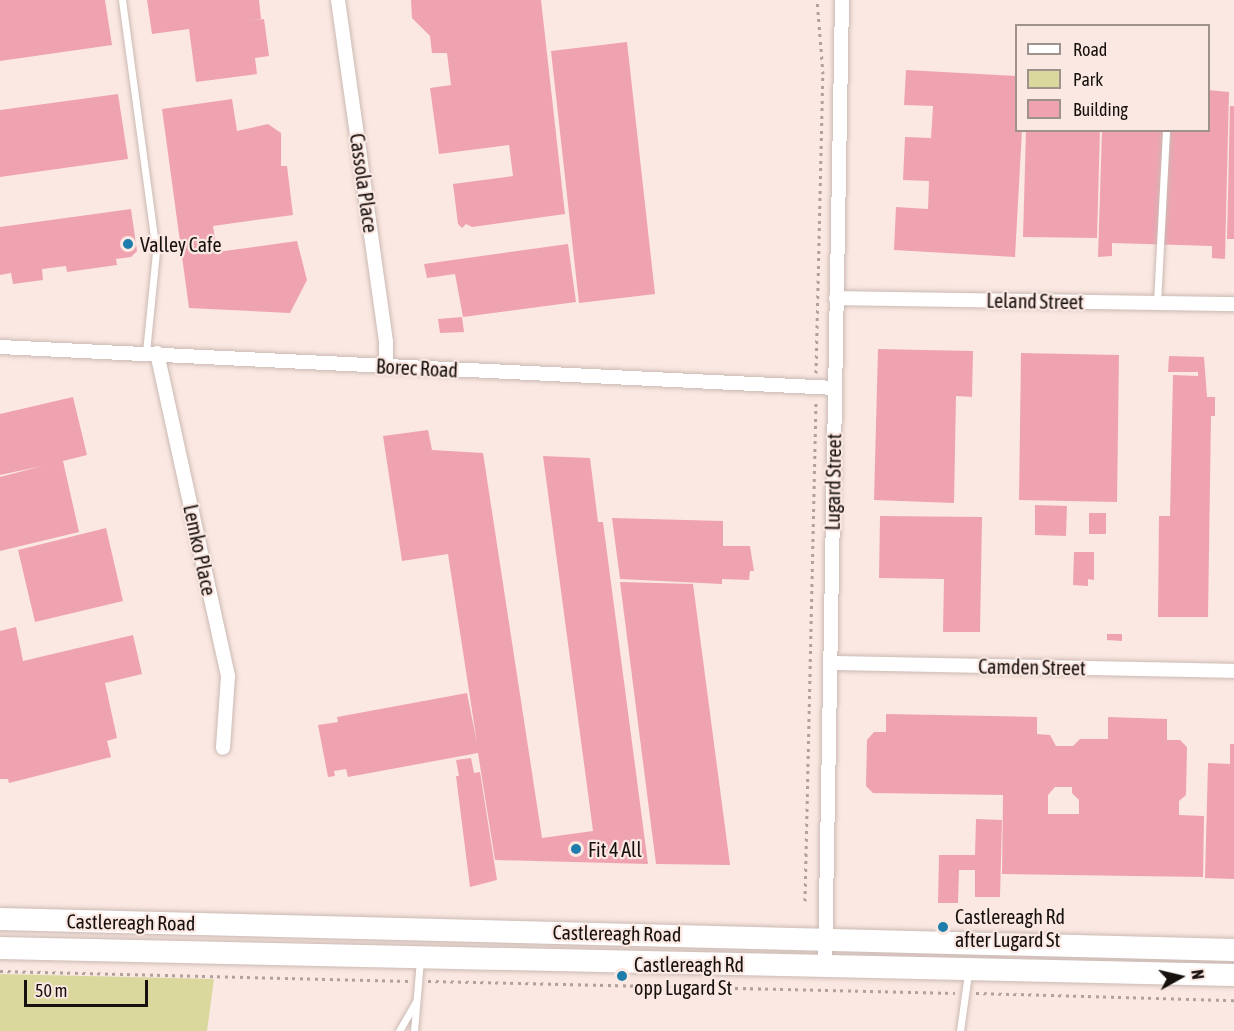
<!DOCTYPE html>
<style>
body{margin:0}
#map{position:relative;width:1234px;height:1031px;overflow:hidden;background:#fbe8e2;font-family:"Asap Condensed",sans-serif}
div>[style]{position:absolute}
[style*='--x']{left:calc(var(--x)*1px);top:calc(var(--y)*1px);width:calc(var(--w)*1px);rotate:calc(var(--a)*1deg)}
.green>*{inset:0;background:#dad89d}
.building>*{inset:0;background:#efa3b1}
.path>*{height:3px;margin-top:-1.5px;transform-origin:0;background:repeating-linear-gradient(90deg,#afa19c 0 3px,transparent 0 7.5px)}
.roads{filter:drop-shadow(0 0 2px #cbb9b3) drop-shadow(0 0 2px #cbb9b3)}
.lane>*{height:7px;margin:-3.5px;padding:0 3.5px;transform-origin:3.5px;border-radius:3.5px;background:#fff}
.street>*{height:14px;margin:-7px;padding:0 7px;transform-origin:7px;border-radius:7px;background:#fff}
.primary>*{height:22px;margin:-11px;padding:0 11px;transform-origin:11px;border-radius:11px;background:#fff}
.dots>*{width:16px;height:16px;translate:-50% -50%;box-sizing:border-box;border:3px solid #fbe8e2;border-radius:50%}
span{translate:-50% -50%;white-space:nowrap;text-align:center;line-height:1.15;-webkit-text-stroke:4.5px #fbe8e2;paint-order:stroke}
.street-label{font-size:20px;color:#16100e}
.poi-label{font-size:20px;color:#16100e}
.left{translate:0 -50%;text-align:left}
.legend{position:absolute;left:1015px;top:24px;width:195px;height:108px;box-sizing:border-box;background:#fbe8e2;border:2px solid #9f928d;margin:0;padding:8px 10px;list-style:none;font-size:18px;color:#16100e}
.legend li{display:flex;align-items:center;gap:12px;height:30px}
.legend b{width:30px;border:2px solid #9f928d}
.north{position:absolute;left:1150px;top:947px;width:60px;height:60px;-webkit-text-stroke:4px #fbe8e2;paint-order:stroke;rotate:82deg;font-size:16px;font-weight:700;line-height:24px;text-align:center;color:#16100e}
.north::after{content:'';display:block;margin:auto;width:21px;height:27px;background:#16100e;clip-path:polygon(50% 0,100% 100%,50% 72%,0 100%)}
.scale{position:absolute;left:24px;top:980px;width:124px;height:27px;box-sizing:border-box;border:3px solid #16100e;border-top:0;padding-left:8px;font-size:18px;line-height:21px;white-space:nowrap;color:#16100e;-webkit-text-stroke:4px #fbe8e2;paint-order:stroke}
</style>
<div id="map">
<div class="green">
<div style="clip-path:polygon(0 974px,214px 979px,207px 1031px,0 1031px)"></div>
</div>
<div class="building">
<div style="clip-path:polygon(0 0,105px 0,112px 45px,0 61px)"></div>
<div style="clip-path:polygon(147px 0,259px 0,261px 19px,249px 21px,264px 19px,269px 56px,255px 58px,257px 74px,196px 82px,189px 29px,152px 34px)"></div>
<div style="clip-path:polygon(411px 0,541px 0,565px 214px,472px 227px,466px 224px,462px 228px,458px 224px,453px 184px,513px 176px,509px 145px,439px 154px,430px 88px,451px 85px,447px 53px,432px 53px,430px 36px,412px 18px)"></div>
<div style="clip-path:polygon(627px 42px,655px 294px,579px 303px,551px 51px)"></div>
<div style="clip-path:polygon(906px 70px,1016px 76px,1016px 130px,1022px 130px,1015px 257px,894px 250px,896px 207px,928px 209px,929px 181px,903px 180px,905px 137px,931px 138px,933px 106px,904px 105px)"></div>
<div style="clip-path:polygon(1208px 90px,1229px 92px,1225px 259px,1212px 258px,1212px 246px,1112px 243px,1112px 256px,1098px 257px,1102px 130px,1208px 130px)"></div>
<div style="clip-path:polygon(118px 94px,128px 159px,0 177px,0 110px)"></div>
<div style="clip-path:polygon(232px 99px,237px 131px,268px 124px,281px 133px,281px 166px,287px 166px,293px 215px,213px 226px,217px 252px,297px 241px,307px 280px,290px 313px,189px 308px,162px 109px)"></div>
<div style="clip-path:polygon(1230px 106px,1234px 106px,1234px 239px,1227px 239px)"></div>
<div style="clip-path:polygon(1026px 130px,1100px 130px,1097px 238px,1023px 237px)"></div>
<div style="clip-path:polygon(131px 209px,137px 251px,131px 257px,116px 259px,117px 265px,67px 272px,66px 266px,42px 269px,43px 280px,13px 284px,11px 273px,0 275px,0 227px)"></div>
<div style="clip-path:polygon(568px 244px,576px 302px,463px 317px,455px 274px,427px 278px,424px 264px)"></div>
<div style="clip-path:polygon(462px 317px,464px 332px,440px 333px,438px 319px)"></div>
<div style="clip-path:polygon(878px 349px,973px 351px,972px 397px,956px 396px,954px 503px,874px 500px)"></div>
<div style="clip-path:polygon(1021px 353px,1119px 355px,1117px 502px,1019px 500px)"></div>
<div style="clip-path:polygon(1169px 356px,1204px 357px,1207px 397px,1215px 397px,1215px 416px,1211px 416px,1208px 617px,1158px 617px,1159px 516px,1170px 516px,1173px 375px,1198px 376px,1198px 372px,1168px 372px)"></div>
<div style="clip-path:polygon(73px 397px,87px 455px,63px 461px,79px 532px,0 551px,0 477px,42px 466px,0 475px,0 414px)"></div>
<div style="clip-path:polygon(428px 430px,432px 450px,483px 453px,542px 838px,593px 831px,543px 456px,590px 458px,598px 522px,603px 522px,648px 864px,495px 860px,478px 753px,348px 777px,346px 769px,334px 771px,335px 776px,328px 777px,318px 725px,338px 722px,337px 717px,467px 693px,477px 743px,448px 554px,402px 561px,383px 436px)"></div>
<div style="clip-path:polygon(1035px 505px,1067px 506px,1066px 536px,1035px 535px)"></div>
<div style="clip-path:polygon(1089px 513px,1106px 513px,1106px 534px,1089px 534px)"></div>
<div style="clip-path:polygon(880px 516px,982px 517px,980px 632px,943px 632px,944px 579px,879px 578px)"></div>
<div style="clip-path:polygon(612px 518px,723px 521px,723px 546px,750px 546px,754px 571px,750px 571px,749px 580px,722px 579px,722px 584px,620px 579px)"></div>
<div style="clip-path:polygon(106px 528px,123px 601px,35px 622px,18px 550px)"></div>
<div style="clip-path:polygon(1074px 552px,1094px 552px,1094px 580px,1088px 579px,1088px 586px,1073px 585px)"></div>
<div style="clip-path:polygon(620px 582px,693px 584px,730px 865px,656px 864px)"></div>
<div style="clip-path:polygon(16px 627px,23px 661px,133px 635px,142px 674px,105px 683px,117px 738px,107px 741px,111px 757px,9px 783px,8px 779px,0 779px,0 631px)"></div>
<div style="clip-path:polygon(1107px 634px,1122px 634px,1122px 641px,1107px 640px)"></div>
<div style="clip-path:polygon(evenodd,886px 714px,1037px 717px,1037px 734px,1050px 735px,1056px 746px,1073px 746px,1080px 739px,1108px 739px,1108px 717px,1167px 719px,1167px 740px,1180px 740px,1187px 747px,1186px 795px,1179px 801px,1179px 815px,1204px 816px,1203px 877px,1002px 874px,1003px 795px,873px 793px,866px 786px,867px 740px,874px 732px,886px 732px,886px 714px,1055px 787px,1072px 787px,1072px 793px,1079px 800px,1079px 814px,1048px 814px,1048px 795px,1055px 787px)"></div>
<div style="clip-path:polygon(1230px 744px,1234px 744px,1234px 879px,1205px 878px,1208px 763px,1230px 764px)"></div>
<div style="clip-path:polygon(471px 758px,474px 773px,480px 772px,497px 880px,470px 887px,456px 776px,459px 776px,456px 760px)"></div>
<div style="clip-path:polygon(976px 819px,1002px 820px,1000px 897px,975px 897px,975px 870px,959px 870px,958px 903px,938px 903px,939px 855px,975px 855px)"></div>
</div>
<div class="path">
<div style="--x:816;--y:373;--w:299;--a:-88.7"></div>
<div style="--x:823;--y:74;--w:74;--a:-94.6"></div>
<div style="--x:805;--y:901;--w:501;--a:-88.74"></div>
<div style="--x:0;--y:971;--w:409;--a:1.4"></div>
<div style="--x:428;--y:981;--w:527;--a:1.3"></div>
<div style="--x:976;--y:993;--w:258;--a:1.6"></div>
</div>
<div class="roads">
<div class="lane">
<div style="--x:122;--y:0;--w:254;--a:82.3"></div>
<div style="--x:156;--y:252;--w:100;--a:95.7"></div>
<div style="--x:1157;--y:303;--w:173;--a:-87"></div>
<div style="--x:399;--y:1031;--w:34;--a:-60"></div>
<div style="--x:414;--y:1031;--w:71;--a:-85.2"></div>
<div style="--x:960;--y:1031;--w:59;--a:-82.1"></div>
</div>
<div class="street">
<div style="--x:338;--y:0;--w:345;--a:82"></div>
<div style="--x:386;--y:342;--w:24;--a:90"></div>
<div style="--x:836;--y:298;--w:398;--a:0.9"></div>
<div style="--x:0;--y:347;--w:836;--a:2.81"></div>
<div style="--x:157;--y:353;--w:331;--a:77.6"></div>
<div style="--x:228;--y:676;--w:72;--a:94"></div>
<div style="--x:830;--y:663;--w:404;--a:1.1"></div>
<div style="--x:825;--y:964;--w:964;--a:-88.99"></div>
</div>
<div class="primary">
<div style="--x:0;--y:919;--w:1234;--a:1.44"></div>
<div style="--x:0;--y:948;--w:1234;--a:1.25"></div>
</div>
</div>
<div class="dots">
<div style="left:128px;top:244px;background:#1e7daa"></div>
<div style="left:576px;top:849px;background:#1e7daa"></div>
<div style="left:943px;top:927px;background:#1e7daa"></div>
<div style="left:622px;top:976px;background:#1e7daa"></div>
</div>
<div class="street-label">
<span style="left:364px;top:183px;rotate:82deg">Cassola Place</span>
<span style="left:1035px;top:301px;rotate:1deg">Leland Street</span>
<span style="left:417px;top:368px;rotate:3deg">Borec Road</span>
<span style="left:833px;top:482px;rotate:-89deg">Lugard Street</span>
<span style="left:200px;top:550px;rotate:78deg">Lemko Place</span>
<span style="left:1032px;top:667px;rotate:1deg">Camden Street</span>
<span style="left:131px;top:922px;rotate:1deg">Castlereagh Road</span>
<span style="left:617px;top:933px;rotate:1deg">Castlereagh Road</span>
</div>
<div class="poi-label">
<span class="left" style="left:140px;top:244px">Valley Cafe</span>
<span class="left" style="left:588px;top:849px">Fit 4 All</span>
<span class="left" style="left:955px;top:928px">Castlereagh Rd<br>after Lugard St</span>
<span class="left" style="left:634px;top:976px">Castlereagh Rd<br>opp Lugard St</span>
</div>
<ul class="legend">
<li><b style="height:8px;background:#fff"></b>Road</li>
<li><b style="height:16px;background:#dad89d"></b>Park</li>
<li><b style="height:16px;background:#efa3b1"></b>Building</li>
</ul>
<div class="north">N</div>
<div class="scale">50 m</div>
</div>
